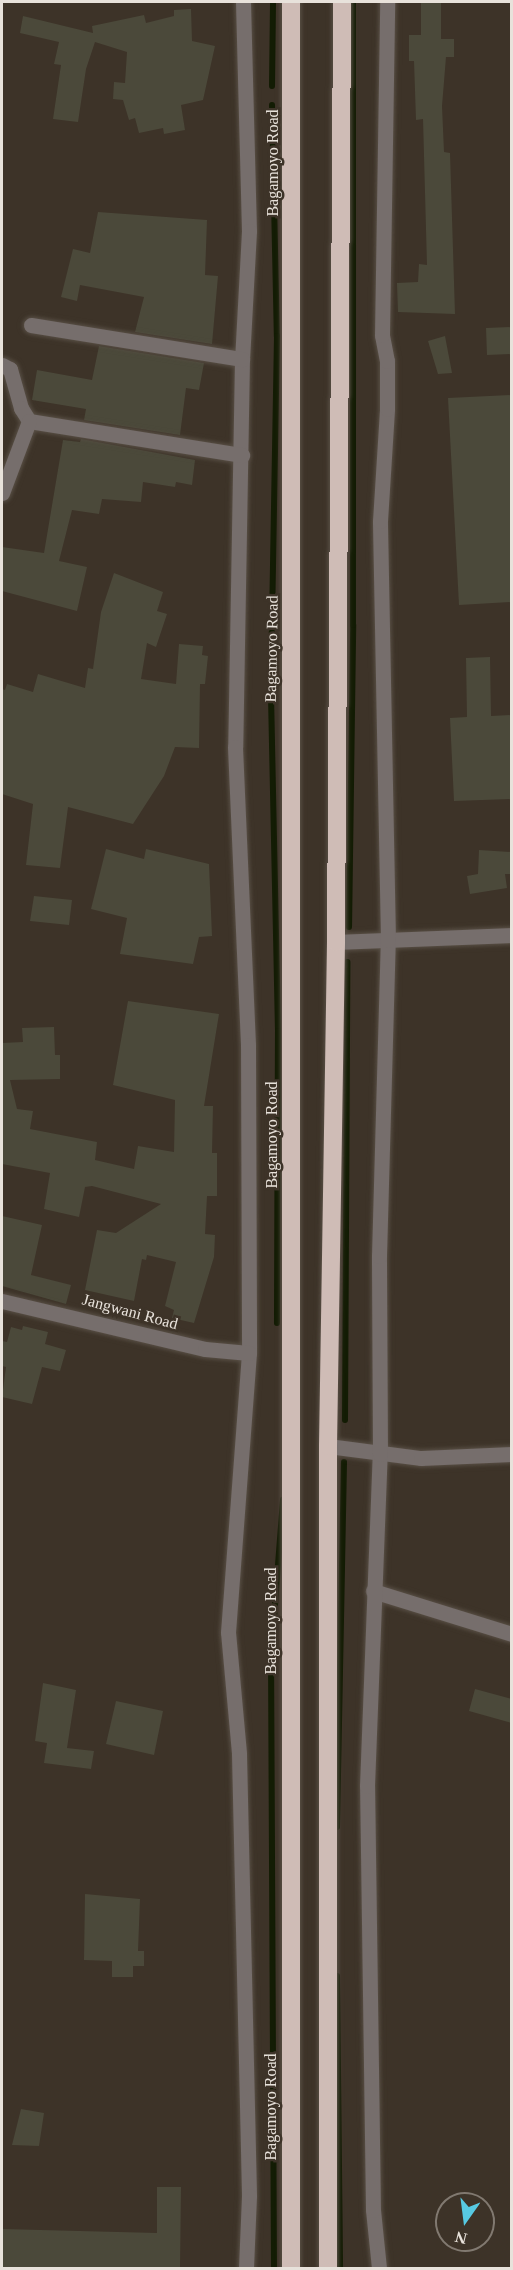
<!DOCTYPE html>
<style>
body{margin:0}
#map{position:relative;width:513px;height:2270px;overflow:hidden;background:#3d3328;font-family:Georgia,serif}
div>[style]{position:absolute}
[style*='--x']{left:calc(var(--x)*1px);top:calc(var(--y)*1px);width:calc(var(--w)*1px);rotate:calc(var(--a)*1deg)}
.stream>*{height:6px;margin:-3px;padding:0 3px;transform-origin:3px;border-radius:3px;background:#131c04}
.building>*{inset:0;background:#4b493a}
.roads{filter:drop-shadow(0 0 2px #584f45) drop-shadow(0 0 2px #584f45)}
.minor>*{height:15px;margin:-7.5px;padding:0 7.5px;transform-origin:7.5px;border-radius:7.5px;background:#766e6c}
.highway>*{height:18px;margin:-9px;padding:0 9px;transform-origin:9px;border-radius:9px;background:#cfbcb6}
span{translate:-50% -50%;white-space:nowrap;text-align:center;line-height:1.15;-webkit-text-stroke:5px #3d3328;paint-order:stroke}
.street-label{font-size:16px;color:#e8e2db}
.frame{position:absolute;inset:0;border:3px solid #e8e2db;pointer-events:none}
.north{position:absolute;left:435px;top:2192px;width:60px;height:60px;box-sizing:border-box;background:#3d3328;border:2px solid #817970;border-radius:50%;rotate:194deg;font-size:16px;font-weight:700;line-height:24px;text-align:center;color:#e8e2db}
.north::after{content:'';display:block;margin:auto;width:21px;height:27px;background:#57c9e2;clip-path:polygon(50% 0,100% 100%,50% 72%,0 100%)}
</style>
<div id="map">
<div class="stream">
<div style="--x:272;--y:86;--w:84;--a:-89.3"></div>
<div style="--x:272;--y:105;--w:231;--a:88.8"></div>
<div style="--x:277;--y:336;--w:360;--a:91"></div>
<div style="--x:271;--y:696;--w:335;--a:88.8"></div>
<div style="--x:278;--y:1031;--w:292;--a:90.2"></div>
<div style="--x:349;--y:927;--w:302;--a:-89.2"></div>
<div style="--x:353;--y:625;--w:623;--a:-90"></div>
<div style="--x:345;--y:1420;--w:458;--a:-89.7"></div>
<div style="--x:337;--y:1827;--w:365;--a:-88.9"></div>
<div style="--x:337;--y:1976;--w:292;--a:89.4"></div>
<div style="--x:274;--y:2268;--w:612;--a:-90.28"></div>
<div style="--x:271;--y:1656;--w:157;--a:-85.6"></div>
</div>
<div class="building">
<div style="clip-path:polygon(421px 2px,441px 2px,441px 39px,454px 39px,454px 57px,446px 57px,442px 106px,444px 152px,450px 153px,455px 314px,398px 312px,397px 283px,418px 282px,419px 264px,427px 265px,423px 119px,416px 120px,414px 61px,409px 61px,409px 35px,421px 35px)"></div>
<div style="clip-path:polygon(191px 9px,192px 41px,215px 46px,203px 100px,181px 105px,185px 130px,164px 134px,163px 128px,139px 133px,135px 118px,129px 120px,123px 100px,113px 99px,114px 82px,125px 83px,127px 52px,95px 42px,86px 69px,78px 122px,53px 119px,61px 65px,54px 64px,59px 42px,20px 33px,23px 16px,93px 33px,92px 26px,144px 15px,146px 23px,174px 16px,174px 10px)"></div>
<div style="clip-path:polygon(98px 212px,207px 220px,205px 275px,218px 276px,212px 344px,135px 332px,144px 297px,80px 285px,77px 301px,61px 297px,73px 249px,90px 253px)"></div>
<div style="clip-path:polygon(512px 327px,512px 354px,487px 355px,486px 328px)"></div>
<div style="clip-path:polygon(445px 336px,452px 373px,438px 374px,428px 341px)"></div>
<div style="clip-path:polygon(99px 346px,204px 363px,199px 390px,186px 388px,180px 435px,84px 420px,86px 409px,32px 400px,37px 370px,92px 380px)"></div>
<div style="clip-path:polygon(512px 395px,512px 602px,459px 605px,448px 398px)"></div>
<div style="clip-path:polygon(81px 439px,195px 460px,192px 485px,176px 482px,175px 487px,143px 482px,141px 502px,102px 499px,99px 514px,72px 510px,59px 561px,87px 567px,77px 611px,2px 591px,2px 547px,44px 553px,63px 440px,80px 442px)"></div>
<div style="clip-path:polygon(114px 573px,163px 592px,157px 611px,167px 614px,156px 647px,147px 643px,141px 679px,176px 684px,179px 644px,203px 646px,202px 655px,208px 656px,205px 684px,200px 684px,199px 748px,175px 747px,164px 776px,133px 824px,68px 807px,60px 868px,26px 865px,33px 804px,2px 794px,2px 689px,5px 690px,7px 684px,33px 692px,38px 674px,85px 688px,88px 668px,93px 669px,101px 612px)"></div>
<div style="clip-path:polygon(490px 657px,491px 716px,512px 715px,512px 799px,454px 801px,450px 718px,467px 717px,466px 658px)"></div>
<div style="clip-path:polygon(106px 849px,144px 859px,146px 849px,209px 864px,212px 936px,199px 937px,193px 964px,120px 954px,127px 918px,91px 909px)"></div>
<div style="clip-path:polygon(479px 850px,512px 852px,512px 874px,505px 874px,507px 888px,470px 894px,467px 876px,478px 874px)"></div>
<div style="clip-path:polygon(34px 896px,72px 900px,69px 925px,30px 921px)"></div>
<div style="clip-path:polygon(128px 1001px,219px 1014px,204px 1106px,213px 1106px,212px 1153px,217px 1153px,217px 1196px,207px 1196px,205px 1234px,215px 1235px,214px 1257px,194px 1323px,172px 1318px,174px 1310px,165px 1306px,176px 1262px,147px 1255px,146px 1260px,142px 1259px,134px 1301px,85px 1290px,97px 1230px,116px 1233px,161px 1204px,92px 1186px,85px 1187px,79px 1217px,44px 1209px,50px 1173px,2px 1164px,2px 1043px,23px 1042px,22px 1028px,54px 1027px,55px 1055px,60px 1055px,60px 1079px,10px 1080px,17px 1109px,33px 1111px,30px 1129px,97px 1142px,95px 1160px,134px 1169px,138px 1146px,174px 1152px,175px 1100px,113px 1085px)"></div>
<div style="clip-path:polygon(2px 1216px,42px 1225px,31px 1275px,71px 1285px,66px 1304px,2px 1286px)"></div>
<div style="clip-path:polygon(23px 1326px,48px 1332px,45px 1344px,66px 1350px,60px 1371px,42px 1367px,32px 1404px,2px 1397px,6px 1367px,2px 1366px,2px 1341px,7px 1342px,11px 1327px,22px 1330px)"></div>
<div style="clip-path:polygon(43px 1683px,76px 1690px,67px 1748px,94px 1751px,91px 1769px,44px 1763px,47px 1743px,35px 1741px)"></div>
<div style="clip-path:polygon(475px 1689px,512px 1699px,512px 1723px,469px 1711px)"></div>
<div style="clip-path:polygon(116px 1701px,163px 1711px,154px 1755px,106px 1744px)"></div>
<div style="clip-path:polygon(85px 1894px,140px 1899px,138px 1951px,144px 1951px,144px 1966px,133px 1966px,133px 1977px,112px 1977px,112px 1961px,84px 1960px)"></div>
<div style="clip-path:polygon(21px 2109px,44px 2113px,39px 2146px,12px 2145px)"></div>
<div style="clip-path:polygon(157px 2187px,181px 2187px,180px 2268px,2px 2268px,2px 2229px,157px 2233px)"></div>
</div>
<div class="roads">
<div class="minor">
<div style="--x:243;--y:2;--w:229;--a:88.5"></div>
<div style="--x:249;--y:231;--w:128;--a:93.1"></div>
<div style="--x:242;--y:359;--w:388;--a:91"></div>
<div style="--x:235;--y:747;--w:298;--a:87.5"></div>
<div style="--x:248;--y:1045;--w:308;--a:89.8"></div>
<div style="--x:249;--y:1353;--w:280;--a:94.3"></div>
<div style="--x:228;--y:1632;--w:122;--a:84.8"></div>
<div style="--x:239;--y:1754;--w:442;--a:88.7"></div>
<div style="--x:249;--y:2196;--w:72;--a:92.4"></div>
<div style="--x:31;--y:325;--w:214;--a:9.2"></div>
<div style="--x:2;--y:365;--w:9;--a:27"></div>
<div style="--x:10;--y:369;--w:41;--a:74.2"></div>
<div style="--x:21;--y:408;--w:15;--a:58"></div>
<div style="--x:29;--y:421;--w:216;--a:9.1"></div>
<div style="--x:2;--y:493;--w:77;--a:-69.4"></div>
<div style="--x:336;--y:942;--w:176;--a:-2.3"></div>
<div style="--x:2;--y:1301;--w:209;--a:13.3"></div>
<div style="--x:205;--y:1349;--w:44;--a:5.2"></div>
<div style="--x:328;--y:1446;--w:94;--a:7.4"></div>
<div style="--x:421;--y:1458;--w:91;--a:-2.5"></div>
<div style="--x:373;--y:1591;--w:145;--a:17.2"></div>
<div style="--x:379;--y:2268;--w:58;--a:-95.9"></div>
<div style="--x:373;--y:2210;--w:424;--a:-90.8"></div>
<div style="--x:367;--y:1786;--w:332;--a:-87.8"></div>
<div style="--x:380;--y:1454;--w:198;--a:-90.3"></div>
<div style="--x:379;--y:1256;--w:316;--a:-88.4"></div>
<div style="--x:388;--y:940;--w:419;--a:-91.1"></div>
<div style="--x:380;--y:521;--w:112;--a:-86.4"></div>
<div style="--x:387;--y:409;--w:48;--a:-90"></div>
<div style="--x:387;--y:361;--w:26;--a:-101"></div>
<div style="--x:382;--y:335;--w:333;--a:-89.1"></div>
</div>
<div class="highway">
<div style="--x:291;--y:2268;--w:2266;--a:-90"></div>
<div style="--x:328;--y:2268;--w:822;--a:-90"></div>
<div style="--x:328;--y:1446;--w:504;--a:-89.09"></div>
<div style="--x:336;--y:942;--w:940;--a:-89.63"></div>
</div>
</div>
<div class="street-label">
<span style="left:273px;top:163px;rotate:-90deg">Bagamoyo Road</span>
<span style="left:272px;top:649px;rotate:-89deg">Bagamoyo Road</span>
<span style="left:272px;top:1135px;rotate:-90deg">Bagamoyo Road</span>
<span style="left:130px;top:1312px;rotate:15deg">Jangwani Road</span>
<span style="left:271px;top:1621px;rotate:-90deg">Bagamoyo Road</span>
<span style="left:271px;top:2107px;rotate:-90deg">Bagamoyo Road</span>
</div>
<div class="frame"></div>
<div class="north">N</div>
</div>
